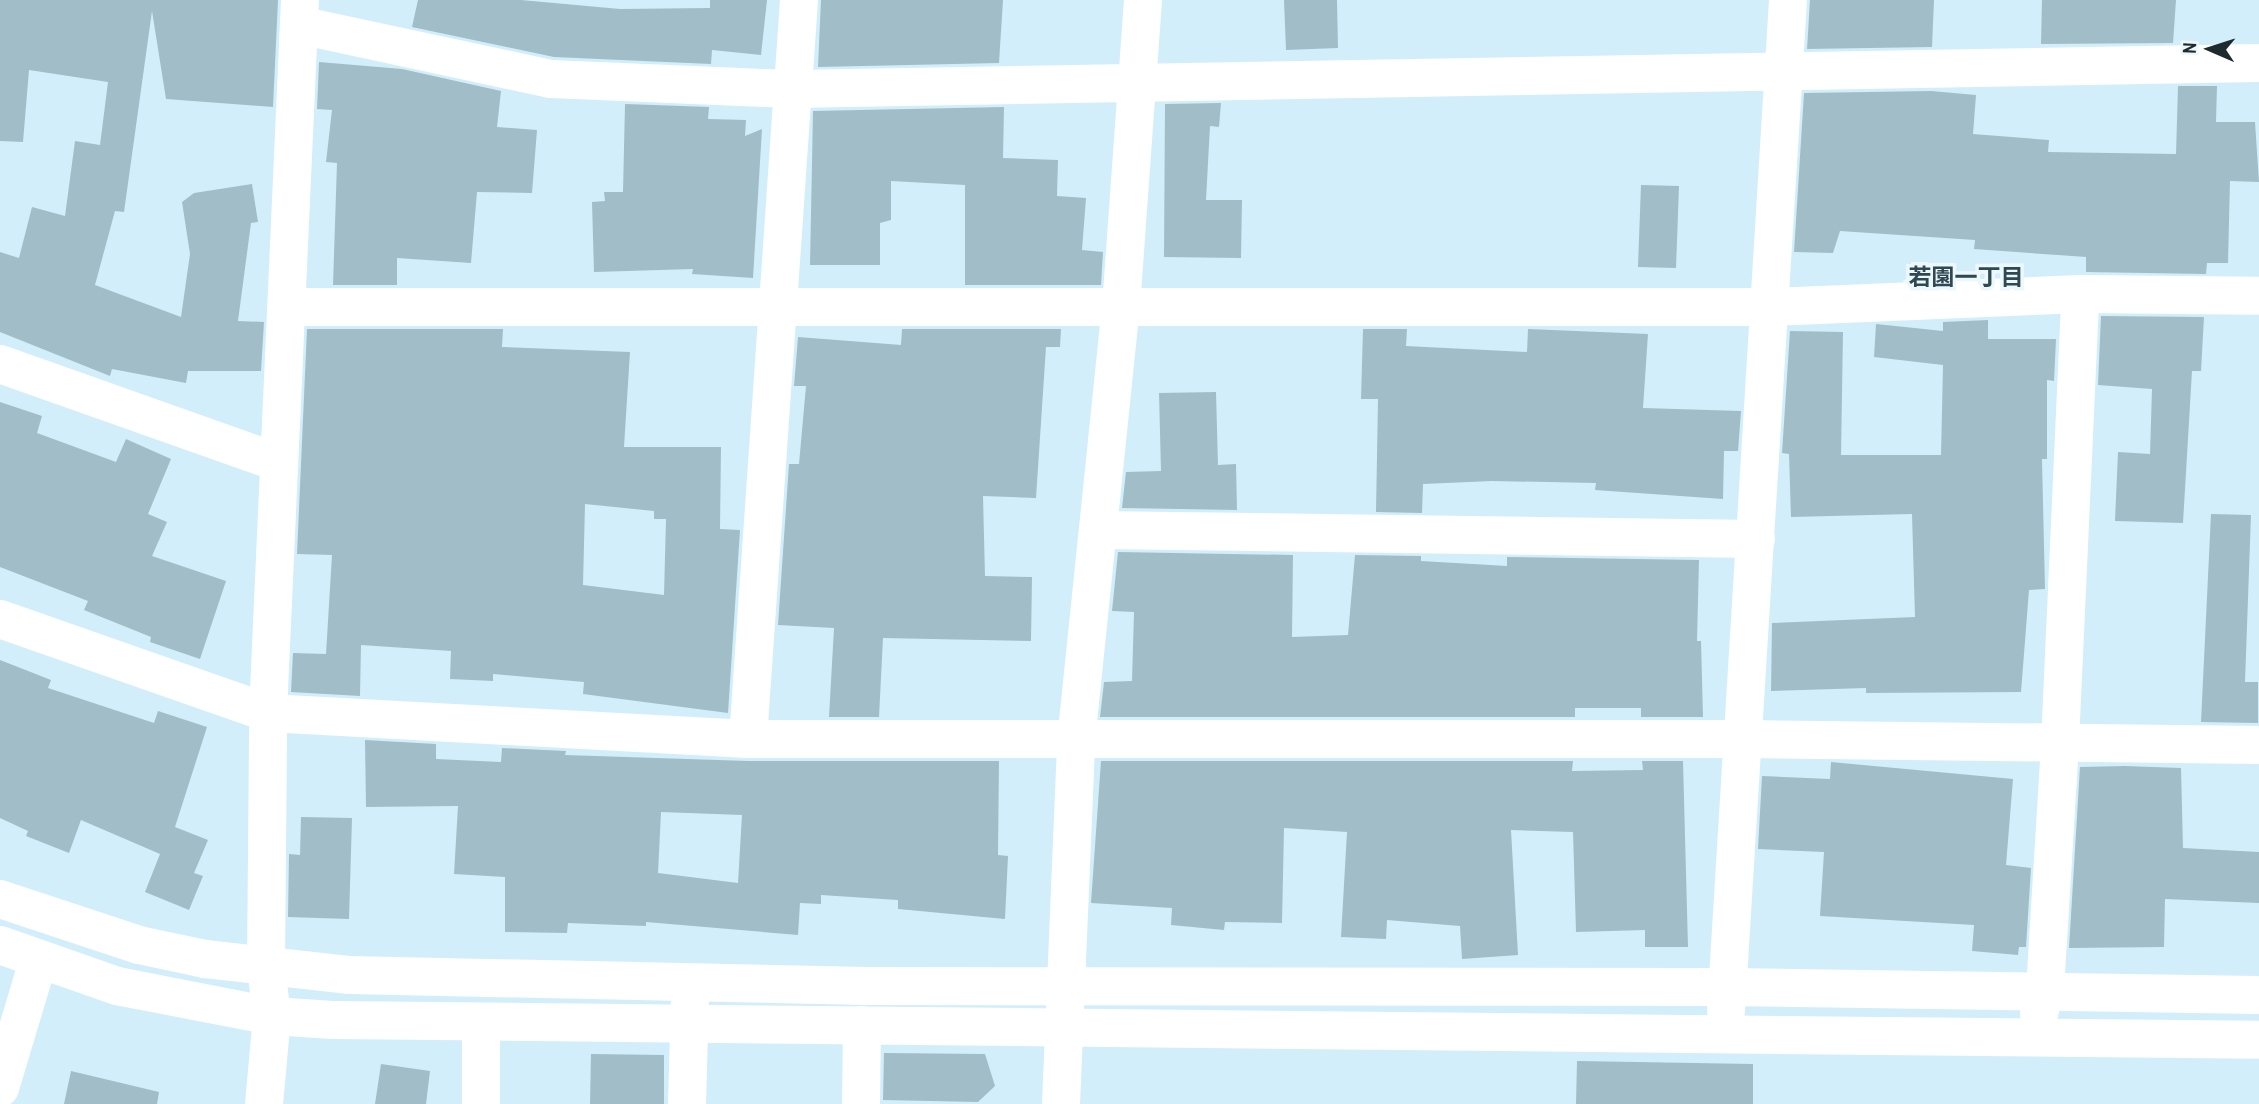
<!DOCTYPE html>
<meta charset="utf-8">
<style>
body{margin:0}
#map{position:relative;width:2259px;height:1104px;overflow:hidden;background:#d2eefa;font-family:"Archivo Narrow","Noto Sans JP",sans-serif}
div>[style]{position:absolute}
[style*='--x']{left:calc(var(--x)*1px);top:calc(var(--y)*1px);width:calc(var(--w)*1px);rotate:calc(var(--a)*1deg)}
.building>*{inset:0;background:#a1bdc8}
.minor>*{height:38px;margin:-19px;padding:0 19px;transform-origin:19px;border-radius:19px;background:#fff}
span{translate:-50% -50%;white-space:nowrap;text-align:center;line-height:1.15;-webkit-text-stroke:7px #edf8fd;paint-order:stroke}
.neighbourhood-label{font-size:23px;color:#2f4851;font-weight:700}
.north{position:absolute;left:2175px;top:14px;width:70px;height:70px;-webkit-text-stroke:5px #edf8fd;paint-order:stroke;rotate:273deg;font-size:19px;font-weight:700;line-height:28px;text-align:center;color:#1f2a2f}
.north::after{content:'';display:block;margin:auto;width:24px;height:32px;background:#1f2a2f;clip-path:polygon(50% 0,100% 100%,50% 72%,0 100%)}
</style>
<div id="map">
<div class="building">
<div style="clip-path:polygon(0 0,278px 0,273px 107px,166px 99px,152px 11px,124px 212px,115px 211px,95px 285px,181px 317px,190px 254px,182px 202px,194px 193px,252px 184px,258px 222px,251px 223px,238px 321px,264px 322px,261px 371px,188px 371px,186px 383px,112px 369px,110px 376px,0 332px,0 252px,19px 258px,32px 207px,65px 216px,75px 141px,100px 145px,108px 82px,29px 70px,23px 142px,0 141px)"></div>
<div style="clip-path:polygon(418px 0,521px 0,620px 9px,710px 8px,710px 0,767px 0,761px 55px,712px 50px,711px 64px,554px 57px,412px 27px)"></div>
<div style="clip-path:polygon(821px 0,1003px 0,999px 63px,818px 67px)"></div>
<div style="clip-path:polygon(1284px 0,1337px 0,1338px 48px,1286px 50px)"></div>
<div style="clip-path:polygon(1810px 0,1934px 0,1932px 47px,1807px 49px)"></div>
<div style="clip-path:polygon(2042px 0,2176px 0,2173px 43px,2041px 44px)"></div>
<div style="clip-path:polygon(319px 62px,402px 69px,501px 91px,497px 127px,537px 130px,532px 193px,477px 192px,471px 263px,397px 258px,397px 285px,333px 285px,337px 163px,326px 162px,332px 110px,317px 109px)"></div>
<div style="clip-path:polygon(2178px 86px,2217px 86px,2216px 122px,2255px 122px,2259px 182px,2230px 181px,2228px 263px,2207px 263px,2206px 274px,2086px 272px,2086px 257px,1974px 249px,1975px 240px,1840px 231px,1833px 253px,1794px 252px,1804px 93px,1931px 91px,1976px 95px,1973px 134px,2049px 140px,2048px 152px,2176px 154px)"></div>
<div style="clip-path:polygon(1221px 103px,1219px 127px,1210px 126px,1206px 200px,1242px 200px,1241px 258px,1164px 257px,1165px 104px)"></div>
<div style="clip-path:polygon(625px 104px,709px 107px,708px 119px,746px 120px,745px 136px,762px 129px,753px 278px,692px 274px,693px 269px,594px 272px,592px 202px,605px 201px,604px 192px,623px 192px)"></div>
<div style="clip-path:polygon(1004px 107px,1003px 158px,1058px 160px,1057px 196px,1086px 198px,1082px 250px,1103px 252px,1101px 285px,965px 285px,965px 185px,891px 181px,891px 220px,880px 223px,880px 265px,810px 265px,813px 111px)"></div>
<div style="clip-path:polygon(1641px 185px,1679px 186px,1676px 268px,1638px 267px)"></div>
<div style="clip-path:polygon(2101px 316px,2204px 317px,2201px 371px,2192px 371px,2183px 523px,2115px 521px,2118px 452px,2150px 454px,2152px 389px,2098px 385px)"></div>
<div style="clip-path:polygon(1988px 320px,1988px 339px,2056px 339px,2054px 381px,2047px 380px,2047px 459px,2042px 459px,2045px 589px,2029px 590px,2021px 692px,1866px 693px,1866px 688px,1771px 691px,1772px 623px,1915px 617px,1912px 514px,1791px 517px,1789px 454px,1782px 453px,1790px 331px,1843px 332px,1841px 455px,1941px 455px,1943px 365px,1874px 357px,1876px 324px,1943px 331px,1943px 322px)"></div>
<div style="clip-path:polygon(evenodd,307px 329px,503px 329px,502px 347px,630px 352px,624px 447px,721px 447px,720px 529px,740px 530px,728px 713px,583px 694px,584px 682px,493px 674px,493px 681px,450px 679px,451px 651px,361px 645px,360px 696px,291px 692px,293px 653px,326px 654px,332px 555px,297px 554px,307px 329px,585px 504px,654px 511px,654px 519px,666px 519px,664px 595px,583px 585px,585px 504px)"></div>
<div style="clip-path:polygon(902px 329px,1061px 329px,1060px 347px,1046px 347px,1036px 498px,983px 496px,985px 576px,1032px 577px,1031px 641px,883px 638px,879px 717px,829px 717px,834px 628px,778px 625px,789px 464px,799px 464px,806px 386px,794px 386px,798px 337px,901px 345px)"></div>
<div style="clip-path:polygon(1363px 329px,1407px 329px,1406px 346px,1527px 352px,1528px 329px,1648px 334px,1643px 408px,1741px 411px,1738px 451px,1724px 451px,1723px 499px,1595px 490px,1596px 483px,1492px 481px,1423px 484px,1422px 513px,1376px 512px,1378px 399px,1361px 399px)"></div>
<div style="clip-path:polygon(1216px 392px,1218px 465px,1236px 464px,1237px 510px,1122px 508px,1126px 472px,1161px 471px,1159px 393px)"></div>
<div style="clip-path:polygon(0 402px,42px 416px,37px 433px,116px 462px,126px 439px,171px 459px,148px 514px,167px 522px,152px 556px,226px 581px,200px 659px,150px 642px,151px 637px,84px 610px,88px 601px,0 567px)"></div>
<div style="clip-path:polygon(2211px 514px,2251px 515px,2245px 682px,2258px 682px,2258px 723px,2201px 722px)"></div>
<div style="clip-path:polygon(1118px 552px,1293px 555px,1292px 637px,1348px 635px,1355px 555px,1421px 556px,1421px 561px,1507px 566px,1507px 557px,1699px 560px,1697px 641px,1701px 641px,1703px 717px,1641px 717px,1641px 708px,1575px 708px,1575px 717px,1100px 717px,1104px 682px,1132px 681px,1134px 612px,1112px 611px)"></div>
<div style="clip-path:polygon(0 660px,51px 680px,48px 688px,154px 723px,158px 711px,207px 727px,175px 827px,208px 840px,194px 873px,203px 876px,189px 910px,145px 892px,160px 854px,81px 820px,69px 853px,26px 836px,28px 831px,0 818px)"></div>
<div style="clip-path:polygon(evenodd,365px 740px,436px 744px,436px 759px,501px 762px,502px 748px,566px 751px,565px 755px,748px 761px,999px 761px,998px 855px,1008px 856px,1005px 919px,898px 909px,898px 900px,821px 895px,821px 904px,800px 903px,798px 935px,646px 922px,646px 926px,568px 923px,567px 933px,505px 932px,505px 877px,454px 874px,458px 806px,366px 807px,365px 740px,661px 812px,742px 815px,738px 883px,658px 873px,661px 812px)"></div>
<div style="clip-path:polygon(1101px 761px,1573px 761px,1572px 771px,1643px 770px,1642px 761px,1683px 761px,1688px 947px,1645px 947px,1645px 930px,1576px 932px,1573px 832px,1511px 830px,1518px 955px,1462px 959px,1460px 926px,1387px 920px,1386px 939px,1341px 937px,1347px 832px,1284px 828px,1282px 923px,1225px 922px,1224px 930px,1171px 925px,1172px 908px,1091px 903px)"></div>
<div style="clip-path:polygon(1831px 762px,2013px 779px,2006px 865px,2031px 868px,2026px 947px,2019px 947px,2018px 955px,1972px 951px,1974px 925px,1820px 916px,1824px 852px,1758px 849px,1762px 776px,1830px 779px)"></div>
<div style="clip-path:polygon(2125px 766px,2181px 768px,2183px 848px,2259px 852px,2259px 903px,2165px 899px,2164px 947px,2069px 948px,2080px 767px)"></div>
<div style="clip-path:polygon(301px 817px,352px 818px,349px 919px,288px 917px,289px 854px,300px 855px)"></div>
<div style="clip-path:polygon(884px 1053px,985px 1054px,995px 1086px,978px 1102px,883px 1100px)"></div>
<div style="clip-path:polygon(591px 1054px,664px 1055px,664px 1104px,590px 1104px)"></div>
<div style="clip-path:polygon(1577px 1061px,1753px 1064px,1753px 1104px,1576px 1104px)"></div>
<div style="clip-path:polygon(381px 1064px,430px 1071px,426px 1104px,375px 1104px)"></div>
<div style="clip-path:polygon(71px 1071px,159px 1092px,157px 1104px,64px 1104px)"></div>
</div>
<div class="minor">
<div style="--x:299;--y:25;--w:258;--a:12.1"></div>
<div style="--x:551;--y:79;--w:242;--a:2.4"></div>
<div style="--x:793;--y:89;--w:1466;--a:-1.02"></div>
<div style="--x:287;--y:307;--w:1483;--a:0"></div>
<div style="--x:1770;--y:307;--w:310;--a:-2.4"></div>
<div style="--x:2080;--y:294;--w:179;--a:0.6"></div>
<div style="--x:0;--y:364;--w:294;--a:19.5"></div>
<div style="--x:1098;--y:530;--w:658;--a:0.78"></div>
<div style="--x:0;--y:619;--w:284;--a:19.3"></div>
<div style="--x:268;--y:713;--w:481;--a:3.1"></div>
<div style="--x:748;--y:739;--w:996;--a:0"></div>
<div style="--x:1744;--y:739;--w:515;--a:0.67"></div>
<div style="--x:748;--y:739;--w:741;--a:-86.05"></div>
<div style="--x:0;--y:899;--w:146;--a:18.3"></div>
<div style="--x:139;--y:945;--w:67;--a:12"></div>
<div style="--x:205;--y:959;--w:146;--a:6.3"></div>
<div style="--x:350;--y:975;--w:517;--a:1.22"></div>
<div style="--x:867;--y:986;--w:863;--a:0.07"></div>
<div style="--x:1730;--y:987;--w:529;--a:0.87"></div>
<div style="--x:0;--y:945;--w:124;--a:19.3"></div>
<div style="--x:117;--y:986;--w:158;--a:11"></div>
<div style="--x:272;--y:1016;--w:61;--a:3.8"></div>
<div style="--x:333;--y:1020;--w:1926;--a:0.59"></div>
<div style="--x:1726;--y:1011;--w:1013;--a:-86.49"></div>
<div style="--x:2039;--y:1014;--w:25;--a:-76"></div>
<div style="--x:2045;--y:990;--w:247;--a:-86.5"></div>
<div style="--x:2060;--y:743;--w:449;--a:-87.4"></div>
<div style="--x:0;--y:1088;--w:133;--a:-73.3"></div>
<div style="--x:264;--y:1104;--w:88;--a:-84.8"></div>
<div style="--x:272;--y:1016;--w:49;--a:-97"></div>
<div style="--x:266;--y:967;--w:254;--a:-89.5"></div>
<div style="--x:268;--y:713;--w:714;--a:-87.43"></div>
<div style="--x:481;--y:1104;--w:81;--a:-90"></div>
<div style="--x:687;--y:1104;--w:105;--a:-88.4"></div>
<div style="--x:861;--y:1104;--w:79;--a:-89.3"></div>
<div style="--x:1061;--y:1104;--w:363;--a:-87.6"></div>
<div style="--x:1076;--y:741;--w:436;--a:-84.1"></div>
<div style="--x:1121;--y:307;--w:308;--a:-85.9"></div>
</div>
<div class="neighbourhood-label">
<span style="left:1966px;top:277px">若園一丁目</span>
</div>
<div class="north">N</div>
</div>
